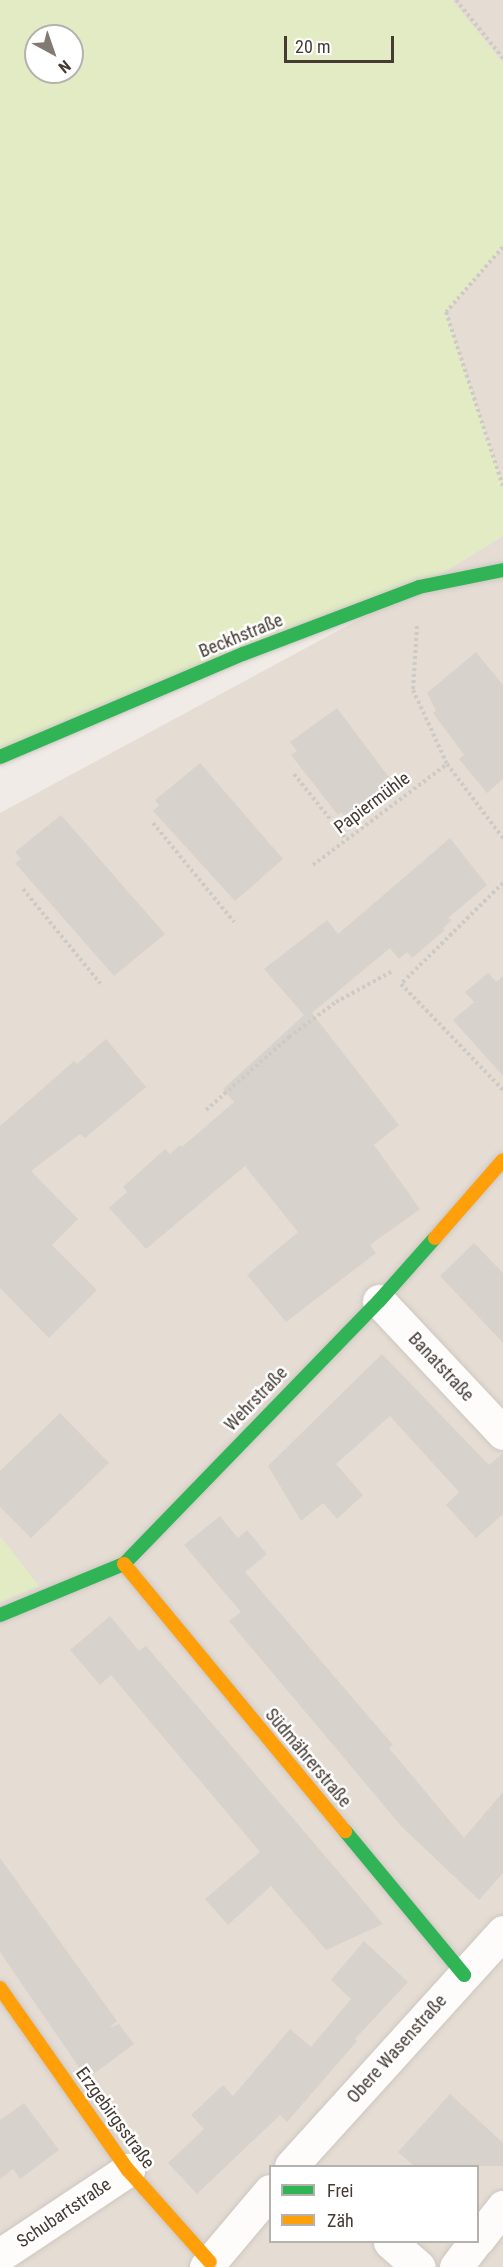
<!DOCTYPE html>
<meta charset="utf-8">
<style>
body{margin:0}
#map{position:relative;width:503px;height:2267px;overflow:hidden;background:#f0ebe6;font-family:"Roboto Condensed",sans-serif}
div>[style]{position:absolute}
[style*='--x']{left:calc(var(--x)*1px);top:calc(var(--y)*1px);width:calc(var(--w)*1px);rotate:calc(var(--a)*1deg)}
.residential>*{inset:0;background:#e5dcd3}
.green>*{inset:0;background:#e2ebc4}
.building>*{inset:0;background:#d8d2cd}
.path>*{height:4px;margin-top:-2px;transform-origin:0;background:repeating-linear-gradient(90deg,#cecac6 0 3px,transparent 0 6px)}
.roads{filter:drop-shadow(0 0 2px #ccc7c2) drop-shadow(0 0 2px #ccc7c2)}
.street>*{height:33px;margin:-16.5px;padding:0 16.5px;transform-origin:16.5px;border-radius:16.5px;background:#fdfcfb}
.fast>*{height:14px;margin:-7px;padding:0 7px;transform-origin:7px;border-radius:7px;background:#30b455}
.slow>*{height:14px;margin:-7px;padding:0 7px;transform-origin:7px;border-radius:7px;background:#ff9f0a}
span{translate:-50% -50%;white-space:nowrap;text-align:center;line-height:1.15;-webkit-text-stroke:5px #fff;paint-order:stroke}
.street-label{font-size:18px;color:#453b33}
.legend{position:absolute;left:269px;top:2165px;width:210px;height:78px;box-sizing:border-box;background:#fff;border:2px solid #b5b1ad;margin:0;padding:8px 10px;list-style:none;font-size:18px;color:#453b33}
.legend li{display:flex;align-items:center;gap:12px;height:30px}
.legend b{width:30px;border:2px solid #b5b1ad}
.north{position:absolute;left:24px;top:24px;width:60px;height:60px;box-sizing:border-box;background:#fff;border:2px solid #b5b1ad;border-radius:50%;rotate:140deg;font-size:16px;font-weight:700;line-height:24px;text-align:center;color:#453b33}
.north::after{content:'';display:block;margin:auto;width:21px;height:27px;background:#817972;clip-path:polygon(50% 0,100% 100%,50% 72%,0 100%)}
.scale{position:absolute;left:284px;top:36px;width:110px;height:27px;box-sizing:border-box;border:3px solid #453b33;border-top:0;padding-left:8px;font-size:18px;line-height:21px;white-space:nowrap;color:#453b33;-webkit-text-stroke:4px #fff;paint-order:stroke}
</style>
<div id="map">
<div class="residential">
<div style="clip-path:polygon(452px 0,503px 0,503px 63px)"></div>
<div style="clip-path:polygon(503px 247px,503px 486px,446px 312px)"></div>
<div style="clip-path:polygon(evenodd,503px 536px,503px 2267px,0 2267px,0 813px,419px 587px,503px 536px,270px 2166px,478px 2166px,478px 2242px,270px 2242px,270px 2166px)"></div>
</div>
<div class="green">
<div style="clip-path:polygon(evenodd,0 0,452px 0,503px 63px,503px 247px,446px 312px,503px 486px,503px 536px,419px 587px,0 761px,0 0,36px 36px,72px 36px,72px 72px,36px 72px,36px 36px)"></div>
<div style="clip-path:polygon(0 1536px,39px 1586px,0 1602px)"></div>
</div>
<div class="building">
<div style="clip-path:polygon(476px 652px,503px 685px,503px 779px,487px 793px,459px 759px,464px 755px,433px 713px,436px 710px,427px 693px)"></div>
<div style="clip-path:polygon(337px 708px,397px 788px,351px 825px,341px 812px,338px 815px,291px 755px,297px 751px,290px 742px)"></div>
<div style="clip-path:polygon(200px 763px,283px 859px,235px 901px,153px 811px,159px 805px,155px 800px)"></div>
<div style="clip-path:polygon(61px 815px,165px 934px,114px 976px,15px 863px,21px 859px,15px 852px)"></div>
<div style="clip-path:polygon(450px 838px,487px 885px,448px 918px,452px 920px,443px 928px,445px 930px,412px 958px,407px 952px,399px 959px,390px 948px,312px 1013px,399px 1125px,374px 1145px,420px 1209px,370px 1245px,376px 1253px,286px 1322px,247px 1275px,298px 1232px,245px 1166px,146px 1249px,109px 1208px,127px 1192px,123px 1187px,165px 1149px,170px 1154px,180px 1145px,182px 1147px,234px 1102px,223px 1089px,304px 1015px,264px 969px,327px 920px,338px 934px)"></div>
<div style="clip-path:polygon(488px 973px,496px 982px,503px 976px,503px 1076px,453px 1020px,474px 1002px,465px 992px)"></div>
<div style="clip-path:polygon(106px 1039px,146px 1087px,85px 1138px,80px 1134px,31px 1171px,78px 1219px,52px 1245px,97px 1290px,49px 1338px,0 1288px,0 1126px,74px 1061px,77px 1064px)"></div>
<div style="clip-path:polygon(474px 1243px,503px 1273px,503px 1343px,440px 1276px)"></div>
<div style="clip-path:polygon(382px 1354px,489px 1465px,503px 1453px,503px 1514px,476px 1538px,446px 1505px,459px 1492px,390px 1416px,336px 1464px,363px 1495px,337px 1519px,323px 1503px,301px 1521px,268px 1466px)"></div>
<div style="clip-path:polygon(60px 1413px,109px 1463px,31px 1538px,0 1507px,0 1471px)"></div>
<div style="clip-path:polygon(220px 1516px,238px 1538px,247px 1530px,267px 1554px,245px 1572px,393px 1745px,389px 1748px,464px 1838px,503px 1792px,503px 1873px,479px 1900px,402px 1827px,229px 1621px,241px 1612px,184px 1545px)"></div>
<div style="clip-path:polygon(110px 1616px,139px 1651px,146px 1646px,383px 1924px,326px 1950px,271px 1886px,228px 1925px,205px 1899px,260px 1852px,111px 1675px,100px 1685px,70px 1650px)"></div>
<div style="clip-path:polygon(0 1858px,117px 2021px,109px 2028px,119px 2024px,134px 2044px,87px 2079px,0 1952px)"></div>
<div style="clip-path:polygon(364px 1941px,408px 1982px,355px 2039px,357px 2041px,287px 2122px,280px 2115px,197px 2194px,168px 2163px,204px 2129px,191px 2115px,223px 2085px,233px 2096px,290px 2029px,311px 2047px,351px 1999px,331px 1980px)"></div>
<div style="clip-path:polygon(450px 2094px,503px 2143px,503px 2166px,414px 2166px,398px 2152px)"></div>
<div style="clip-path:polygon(24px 2103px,59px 2150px,20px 2179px,13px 2169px,0 2179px,0 2120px)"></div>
</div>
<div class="path">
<div style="--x:456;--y:0;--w:75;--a:51"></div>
<div style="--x:503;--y:247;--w:86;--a:131.2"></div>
<div style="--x:446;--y:312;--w:183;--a:71.9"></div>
<div style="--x:417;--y:626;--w:64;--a:93.6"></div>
<div style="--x:413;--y:690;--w:81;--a:65.3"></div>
<div style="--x:447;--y:764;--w:93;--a:52.9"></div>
<div style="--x:294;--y:774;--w:83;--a:51.3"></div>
<div style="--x:153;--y:823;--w:128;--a:50.7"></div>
<div style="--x:313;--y:865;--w:168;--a:-37"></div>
<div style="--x:503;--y:883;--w:144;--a:135.3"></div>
<div style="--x:401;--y:984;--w:147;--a:46.1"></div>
<div style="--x:23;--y:889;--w:122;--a:50.7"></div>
<div style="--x:206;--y:1110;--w:111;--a:-41.3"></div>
<div style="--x:289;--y:1037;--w:59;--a:-36.7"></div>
<div style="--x:336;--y:1002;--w:63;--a:-28.6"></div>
</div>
<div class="roads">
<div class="street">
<div style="--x:379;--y:1301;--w:181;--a:46.8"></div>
<div style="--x:291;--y:2166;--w:316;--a:-47.8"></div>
<div style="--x:478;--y:2239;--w:41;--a:-52"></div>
<div style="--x:390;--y:2242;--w:38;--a:41"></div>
<div style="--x:0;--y:2255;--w:154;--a:-33.6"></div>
<div style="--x:206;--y:2267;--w:99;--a:-49.9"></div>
<div style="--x:456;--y:2267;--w:31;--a:-53"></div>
</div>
<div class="fast">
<div style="--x:0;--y:757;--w:264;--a:-23"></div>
<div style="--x:243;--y:654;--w:188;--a:-20.8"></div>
<div style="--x:419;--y:587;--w:86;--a:-11.4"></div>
<div style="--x:0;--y:1615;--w:134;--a:-22.4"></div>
<div style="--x:124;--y:1564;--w:366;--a:-45.9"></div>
<div style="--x:379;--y:1301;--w:84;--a:-48.4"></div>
<div style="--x:345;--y:1831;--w:187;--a:50.4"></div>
</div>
<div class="slow">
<div style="--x:435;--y:1238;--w:103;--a:-48.9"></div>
<div style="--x:124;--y:1564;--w:347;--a:50.4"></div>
<div style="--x:0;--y:1988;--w:223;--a:54.9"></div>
<div style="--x:128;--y:2170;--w:123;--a:48.3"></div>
</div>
</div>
<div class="street-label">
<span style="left:241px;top:636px;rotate:-22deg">Beckhstraße</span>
<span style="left:372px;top:803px;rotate:-37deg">Papiermühle</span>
<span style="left:441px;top:1367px;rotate:47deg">Banatstraße</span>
<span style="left:256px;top:1399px;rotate:-46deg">Wehrstraße</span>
<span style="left:308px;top:1758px;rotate:50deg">Südmährerstraße</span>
<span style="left:397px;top:2049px;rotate:-48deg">Obere Wasenstraße</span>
<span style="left:115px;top:2118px;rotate:54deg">Erzgebirgsstraße</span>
<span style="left:64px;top:2213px;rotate:-34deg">Schubartstraße</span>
</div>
<ul class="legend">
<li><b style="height:8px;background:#30b455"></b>Frei</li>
<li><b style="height:8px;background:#ff9f0a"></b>Zäh</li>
</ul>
<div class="north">N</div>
<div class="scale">20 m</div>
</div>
